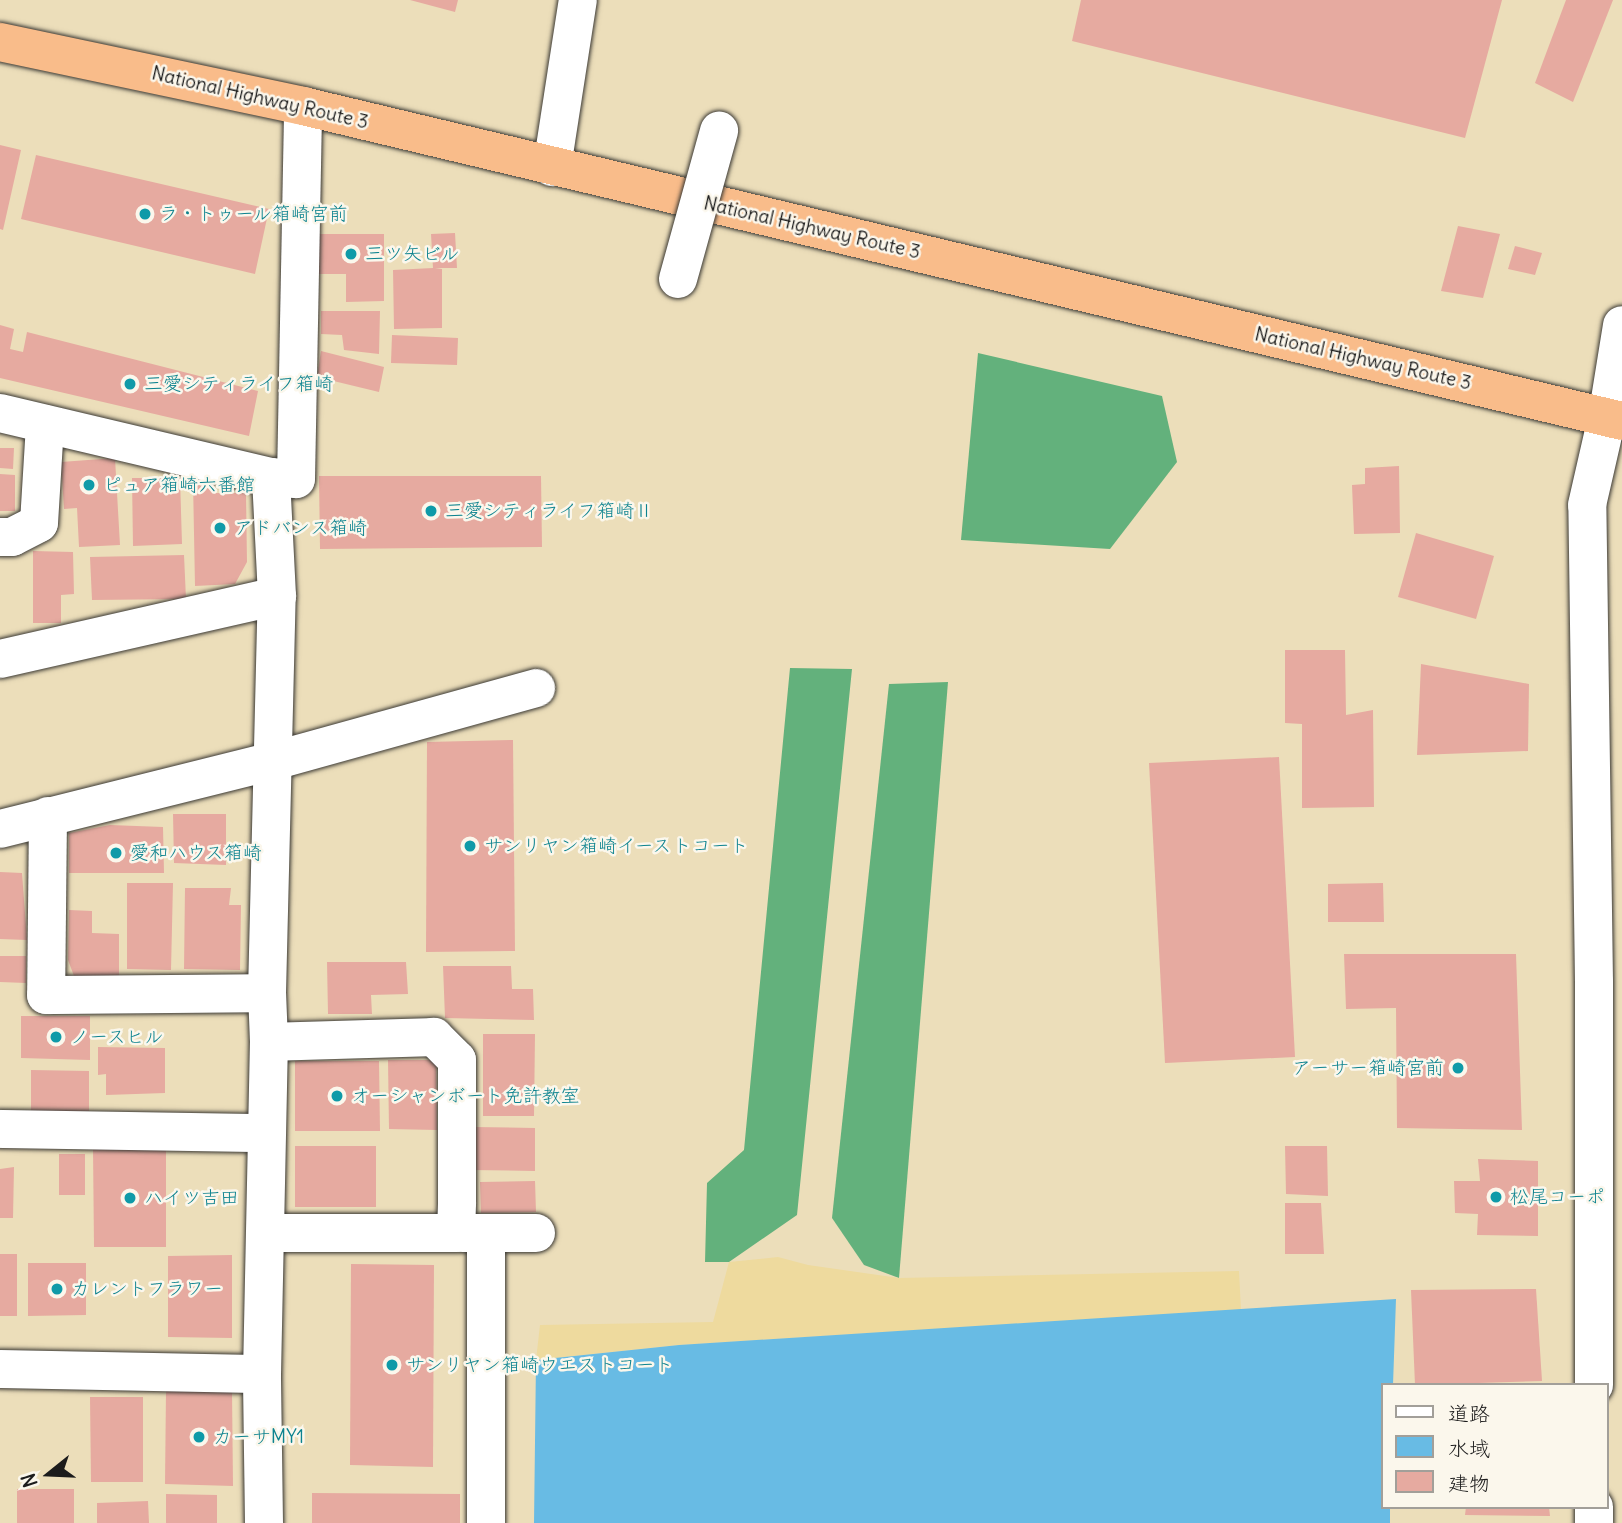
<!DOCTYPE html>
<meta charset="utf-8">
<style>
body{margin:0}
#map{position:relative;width:1622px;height:1523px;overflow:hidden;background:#ecdeba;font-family:Delius,"Klee One",sans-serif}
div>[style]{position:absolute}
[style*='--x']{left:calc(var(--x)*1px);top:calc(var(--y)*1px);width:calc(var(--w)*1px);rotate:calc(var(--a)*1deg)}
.forest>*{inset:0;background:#63b17c}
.sand>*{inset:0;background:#eeda9e}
.water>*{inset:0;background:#68bbe4}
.building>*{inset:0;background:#e6aaa0}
.roads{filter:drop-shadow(0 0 2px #3b3934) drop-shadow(0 0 2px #3b3934)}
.minor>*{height:38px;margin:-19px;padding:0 19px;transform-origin:19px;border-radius:19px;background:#fff}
.highway>*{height:38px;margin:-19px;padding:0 19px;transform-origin:19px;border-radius:19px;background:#f9bc8a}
.bridges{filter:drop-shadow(0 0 2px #3b3934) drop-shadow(0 0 2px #3b3934)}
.minor-bridge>*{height:38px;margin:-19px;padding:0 19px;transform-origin:19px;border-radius:19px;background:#fff}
.dots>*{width:19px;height:19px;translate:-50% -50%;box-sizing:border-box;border:4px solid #fbf7ec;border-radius:50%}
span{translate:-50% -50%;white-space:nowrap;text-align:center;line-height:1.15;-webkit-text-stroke:5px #fbf7ec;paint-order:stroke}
.street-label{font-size:19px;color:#1c1c1c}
.culture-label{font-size:19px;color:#0d838f}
.left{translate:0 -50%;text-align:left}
.right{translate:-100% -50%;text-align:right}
.legend{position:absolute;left:1381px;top:1383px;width:228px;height:126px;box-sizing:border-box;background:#fbf7ec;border:2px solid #a29f99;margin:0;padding:9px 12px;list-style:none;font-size:21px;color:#1c1c1c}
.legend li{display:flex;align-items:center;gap:14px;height:35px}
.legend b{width:35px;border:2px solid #a29f99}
.north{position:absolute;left:14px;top:1439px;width:70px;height:70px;-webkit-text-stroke:5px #fbf7ec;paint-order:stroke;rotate:252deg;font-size:19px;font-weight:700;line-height:28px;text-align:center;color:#1c1c1c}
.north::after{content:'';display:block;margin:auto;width:24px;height:32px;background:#1c1c1c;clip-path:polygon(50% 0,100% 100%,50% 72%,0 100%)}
</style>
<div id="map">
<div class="forest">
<div style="clip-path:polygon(978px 353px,1162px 396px,1177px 462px,1110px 549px,961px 540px)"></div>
<div style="clip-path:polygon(790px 668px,852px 669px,797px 1215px,729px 1262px,705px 1262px,707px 1183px,744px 1150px)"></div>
<div style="clip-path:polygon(948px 682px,899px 1278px,864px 1265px,832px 1218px,889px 684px)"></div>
</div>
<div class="sand">
<div style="clip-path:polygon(778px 1257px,808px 1265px,899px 1278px,1239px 1271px,1241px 1310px,679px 1345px,536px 1360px,540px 1325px,713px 1322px,729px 1262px)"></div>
</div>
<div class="water">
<div style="clip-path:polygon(1396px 1299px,1393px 1385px,1382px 1385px,1382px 1507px,1390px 1507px,1390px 1523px,534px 1523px,536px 1360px,679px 1345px)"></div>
</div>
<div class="building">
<div style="clip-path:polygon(410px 0,458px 0,455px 12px)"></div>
<div style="clip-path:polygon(1081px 0,1502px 0,1465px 138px,1072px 41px)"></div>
<div style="clip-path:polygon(1566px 0,1613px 0,1573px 102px,1535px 83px)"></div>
<div style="clip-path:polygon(0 145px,21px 150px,3px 230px,0 229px)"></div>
<div style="clip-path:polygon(36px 155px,269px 209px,255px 274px,21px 219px)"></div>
<div style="clip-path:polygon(1458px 226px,1500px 234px,1483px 298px,1441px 291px)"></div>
<div style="clip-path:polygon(455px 233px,457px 268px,435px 268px,442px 269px,442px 328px,394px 329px,393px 270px,433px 268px,431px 234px)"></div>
<div style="clip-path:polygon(318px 234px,384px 234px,384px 301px,346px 302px,346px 274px,319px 274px)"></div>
<div style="clip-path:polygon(1515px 246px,1542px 253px,1535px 275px,1508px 269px)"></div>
<div style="clip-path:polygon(321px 311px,380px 311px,379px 354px,344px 350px,342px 335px,321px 334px)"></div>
<div style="clip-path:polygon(0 325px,14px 329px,10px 349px,23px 352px,27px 332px,258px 391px,249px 436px,0 378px)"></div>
<div style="clip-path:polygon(392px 335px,458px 338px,457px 365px,391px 363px)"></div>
<div style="clip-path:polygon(321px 351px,384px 367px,379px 392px,317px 377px)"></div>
<div style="clip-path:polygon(0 448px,14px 448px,13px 469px,0 468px)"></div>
<div style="clip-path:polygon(115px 458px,120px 545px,79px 547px,77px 508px,64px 509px,61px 462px)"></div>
<div style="clip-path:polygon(1399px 466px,1400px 533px,1354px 534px,1352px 485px,1365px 484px,1365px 468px)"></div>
<div style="clip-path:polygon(0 474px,15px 475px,15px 511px,0 511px)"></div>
<div style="clip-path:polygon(319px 476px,541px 476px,542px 547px,320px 549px)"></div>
<div style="clip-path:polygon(132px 478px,180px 478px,182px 544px,133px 546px)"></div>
<div style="clip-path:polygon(193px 481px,212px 482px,212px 493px,246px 493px,247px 562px,235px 584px,195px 586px)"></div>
<div style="clip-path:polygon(1416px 533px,1494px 556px,1476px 619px,1398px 597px)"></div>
<div style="clip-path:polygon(33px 551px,73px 552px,74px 594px,61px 595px,61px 623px,33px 623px)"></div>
<div style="clip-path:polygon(184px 555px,186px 599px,92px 600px,90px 557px)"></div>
<div style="clip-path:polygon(1285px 650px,1345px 650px,1346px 715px,1373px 710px,1374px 807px,1302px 808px,1302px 724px,1285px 723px)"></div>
<div style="clip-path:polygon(1421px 664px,1529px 684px,1528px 751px,1417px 755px)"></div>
<div style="clip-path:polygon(513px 740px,515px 951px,426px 952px,427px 742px)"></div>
<div style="clip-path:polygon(1279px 757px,1295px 1057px,1165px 1063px,1149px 763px)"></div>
<div style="clip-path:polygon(173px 814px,226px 814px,226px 865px,174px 863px)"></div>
<div style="clip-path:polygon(110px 825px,163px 827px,164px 873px,69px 873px,69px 833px)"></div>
<div style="clip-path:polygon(0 872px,22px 873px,27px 940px,0 939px)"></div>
<div style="clip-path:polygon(127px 883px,173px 883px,171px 970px,127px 969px)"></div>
<div style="clip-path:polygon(1383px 883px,1384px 922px,1328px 922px,1328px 884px)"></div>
<div style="clip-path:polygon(185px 888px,231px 888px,229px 905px,241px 905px,240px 970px,184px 969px)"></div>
<div style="clip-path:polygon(69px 910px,92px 911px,92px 933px,119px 934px,119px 976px,74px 976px,68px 960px)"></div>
<div style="clip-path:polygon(1344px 954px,1516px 954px,1522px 1130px,1397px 1128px,1396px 1008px,1346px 1009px)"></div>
<div style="clip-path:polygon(0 956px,26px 956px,26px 983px,0 982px)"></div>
<div style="clip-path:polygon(327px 962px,406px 962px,408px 994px,371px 995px,372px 1014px,328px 1014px)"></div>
<div style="clip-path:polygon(443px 966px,511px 966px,512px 989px,533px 989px,534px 1020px,445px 1018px)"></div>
<div style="clip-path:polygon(21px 1016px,90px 1016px,90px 1060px,21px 1058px)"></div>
<div style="clip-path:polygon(483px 1034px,535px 1034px,534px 1116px,483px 1116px)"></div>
<div style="clip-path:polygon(98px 1047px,165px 1048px,165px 1093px,106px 1095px,106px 1074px,98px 1075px)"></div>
<div style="clip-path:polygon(388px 1060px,436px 1060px,437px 1130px,389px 1129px)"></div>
<div style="clip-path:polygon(295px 1061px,379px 1061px,380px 1131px,295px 1131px)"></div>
<div style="clip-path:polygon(31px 1070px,89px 1071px,89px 1111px,31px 1112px)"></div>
<div style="clip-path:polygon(473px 1127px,535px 1128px,535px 1171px,471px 1170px)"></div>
<div style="clip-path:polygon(295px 1146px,376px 1146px,376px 1207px,295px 1207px)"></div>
<div style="clip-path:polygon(1285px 1146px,1327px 1146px,1328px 1196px,1286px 1194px)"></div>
<div style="clip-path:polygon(93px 1148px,166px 1148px,166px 1247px,94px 1247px)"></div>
<div style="clip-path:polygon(59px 1154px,85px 1154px,85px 1195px,59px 1195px)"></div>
<div style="clip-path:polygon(1478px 1159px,1538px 1161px,1538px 1236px,1477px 1235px,1478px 1214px,1455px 1213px,1454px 1181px,1480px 1181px)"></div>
<div style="clip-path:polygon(14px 1167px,13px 1218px,0 1218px,0 1169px)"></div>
<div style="clip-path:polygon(535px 1181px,536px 1212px,481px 1213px,480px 1182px)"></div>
<div style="clip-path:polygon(1285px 1203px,1321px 1203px,1324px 1254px,1285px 1254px)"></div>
<div style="clip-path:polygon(0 1254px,17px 1254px,17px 1316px,0 1316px)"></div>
<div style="clip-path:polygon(232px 1255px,232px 1338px,168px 1337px,168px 1256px)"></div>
<div style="clip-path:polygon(28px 1263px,86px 1263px,86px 1315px,28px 1316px)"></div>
<div style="clip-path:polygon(351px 1264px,434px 1265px,433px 1467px,350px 1465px)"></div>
<div style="clip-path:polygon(1536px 1289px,1542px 1381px,1415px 1385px,1411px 1290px)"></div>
<div style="clip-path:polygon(166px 1391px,232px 1391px,233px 1486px,165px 1484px)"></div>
<div style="clip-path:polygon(90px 1397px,143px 1397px,143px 1482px,91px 1482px)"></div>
<div style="clip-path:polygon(17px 1489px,74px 1489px,74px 1523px,17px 1523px)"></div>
<div style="clip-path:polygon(312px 1493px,460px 1494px,460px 1523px,312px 1523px)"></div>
<div style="clip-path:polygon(166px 1494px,217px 1495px,217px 1523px,166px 1523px)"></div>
<div style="clip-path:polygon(148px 1501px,149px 1523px,97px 1523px,97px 1503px)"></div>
<div style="clip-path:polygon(1466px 1507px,1549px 1507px,1550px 1516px,1465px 1515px)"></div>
</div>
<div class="roads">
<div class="minor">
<div style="--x:552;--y:167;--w:169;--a:-81.2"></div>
<div style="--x:0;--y:413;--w:278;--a:13.3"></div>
<div style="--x:271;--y:477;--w:25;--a:5"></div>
<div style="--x:296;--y:479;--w:373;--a:-88.9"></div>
<div style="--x:0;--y:537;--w:12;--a:0"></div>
<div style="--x:12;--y:537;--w:30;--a:-27"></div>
<div style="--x:39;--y:523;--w:99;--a:-86.5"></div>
<div style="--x:0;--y:659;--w:284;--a:-12.8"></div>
<div style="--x:48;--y:816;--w:179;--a:90.6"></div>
<div style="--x:46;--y:995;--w:221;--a:-0.5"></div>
<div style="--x:0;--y:829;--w:281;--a:-14"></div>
<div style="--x:273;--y:761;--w:273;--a:-15.5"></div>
<div style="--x:0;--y:1129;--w:266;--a:0.9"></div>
<div style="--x:266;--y:1233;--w:190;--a:0"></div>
<div style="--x:456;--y:1233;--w:31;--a:-88"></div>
<div style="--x:457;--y:1202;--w:142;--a:-90"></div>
<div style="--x:457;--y:1060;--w:33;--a:-135"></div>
<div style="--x:434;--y:1037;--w:165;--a:178.3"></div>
<div style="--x:462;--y:1233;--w:74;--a:0"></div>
<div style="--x:0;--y:1369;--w:262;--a:1.1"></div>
<div style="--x:1594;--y:1385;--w:403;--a:-90"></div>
<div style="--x:1594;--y:982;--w:477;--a:-90.8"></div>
<div style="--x:1587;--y:505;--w:89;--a:-77.1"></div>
<div style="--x:1607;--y:418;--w:94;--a:-80.8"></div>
<div style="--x:264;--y:1523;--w:149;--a:-90.8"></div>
<div style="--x:262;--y:1374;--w:332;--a:-88.8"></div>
<div style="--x:269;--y:1042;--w:49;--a:-92.3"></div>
<div style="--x:267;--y:993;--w:397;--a:-88.6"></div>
<div style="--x:277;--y:596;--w:119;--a:-92.9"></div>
<div style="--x:486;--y:1523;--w:288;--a:-90"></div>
<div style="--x:1594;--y:1523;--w:16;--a:-90"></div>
</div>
<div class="highway">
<div style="--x:0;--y:42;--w:310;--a:11.9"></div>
<div style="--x:303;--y:106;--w:1356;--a:13.43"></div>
</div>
</div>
<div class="bridges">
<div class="minor-bridge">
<div style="--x:678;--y:279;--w:154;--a:-74.5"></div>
</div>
</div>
<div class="dots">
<div style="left:145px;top:214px;background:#0f9aa8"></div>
<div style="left:351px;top:254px;background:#0f9aa8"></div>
<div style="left:130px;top:384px;background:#0f9aa8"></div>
<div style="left:89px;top:485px;background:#0f9aa8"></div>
<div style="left:431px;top:511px;background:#0f9aa8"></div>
<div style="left:220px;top:528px;background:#0f9aa8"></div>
<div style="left:470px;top:846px;background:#0f9aa8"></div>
<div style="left:116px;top:853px;background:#0f9aa8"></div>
<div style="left:56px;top:1037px;background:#0f9aa8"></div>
<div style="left:1458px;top:1068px;background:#0f9aa8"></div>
<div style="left:337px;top:1096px;background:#0f9aa8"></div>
<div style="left:1496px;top:1197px;background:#0f9aa8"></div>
<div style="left:130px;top:1198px;background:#0f9aa8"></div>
<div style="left:57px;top:1289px;background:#0f9aa8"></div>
<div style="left:392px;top:1365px;background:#0f9aa8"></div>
<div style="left:199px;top:1437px;background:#0f9aa8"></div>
</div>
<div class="street-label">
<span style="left:260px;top:98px;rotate:13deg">National Highway Route 3</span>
<span style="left:812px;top:228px;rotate:13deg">National Highway Route 3</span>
<span style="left:1363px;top:359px;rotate:13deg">National Highway Route 3</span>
</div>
<div class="culture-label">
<span class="left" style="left:159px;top:214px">ラ・トゥール箱崎宮前</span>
<span class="left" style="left:365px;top:254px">三ツ矢ビル</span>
<span class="left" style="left:144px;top:384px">三愛シティライフ箱崎</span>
<span class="left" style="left:103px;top:485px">ピュア箱崎六番館</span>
<span class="left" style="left:445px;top:511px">三愛シティライフ箱崎Ⅱ</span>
<span class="left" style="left:234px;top:528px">アドバンス箱崎</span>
<span class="left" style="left:484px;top:846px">サンリヤン箱崎イーストコート</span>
<span class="left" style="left:130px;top:853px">愛和ハウス箱崎</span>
<span class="left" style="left:70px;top:1037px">ノースヒル</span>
<span class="right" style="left:1444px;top:1068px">アーサー箱崎宮前</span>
<span class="left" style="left:351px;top:1096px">オーシャンボート免許教室</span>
<span class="left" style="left:1510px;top:1197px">松尾コーポ</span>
<span class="left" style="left:144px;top:1198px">ハイツ吉田</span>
<span class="left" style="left:71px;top:1289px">カレントフラワー</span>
<span class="left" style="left:406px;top:1365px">サンリヤン箱崎ウエストコート</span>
<span class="left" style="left:213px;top:1437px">カーサMY1</span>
</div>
<ul class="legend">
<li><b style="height:9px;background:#fff"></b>道路</li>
<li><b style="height:19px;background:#68bbe4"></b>水域</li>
<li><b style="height:19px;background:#e6aaa0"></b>建物</li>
</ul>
<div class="north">N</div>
</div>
